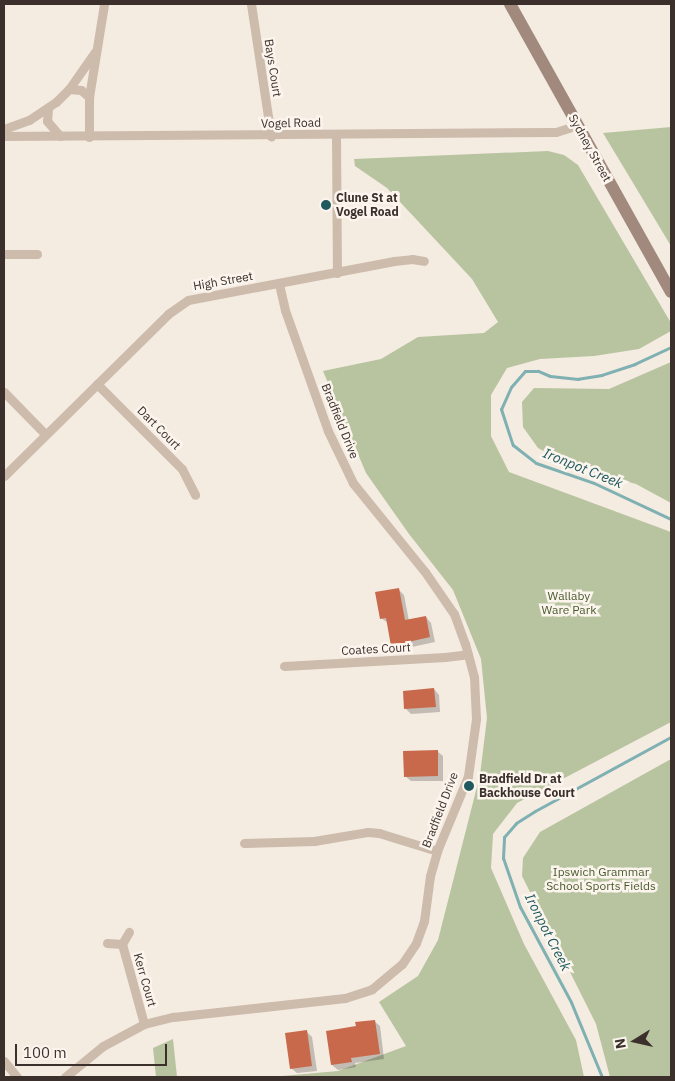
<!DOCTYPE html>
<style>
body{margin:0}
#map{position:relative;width:675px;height:1081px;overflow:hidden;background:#f4ebe1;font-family:"IBM Plex Sans",sans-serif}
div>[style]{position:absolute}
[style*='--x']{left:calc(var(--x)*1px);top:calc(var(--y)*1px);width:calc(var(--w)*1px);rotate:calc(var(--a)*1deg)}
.green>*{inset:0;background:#b8c4a0}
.shadow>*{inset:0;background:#0003}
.stream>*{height:3px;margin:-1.5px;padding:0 1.5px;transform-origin:1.5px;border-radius:1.5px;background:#7fb0b2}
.building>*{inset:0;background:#c8694b}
.minor>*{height:9px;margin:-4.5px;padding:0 4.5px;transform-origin:4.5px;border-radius:4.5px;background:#cdbbac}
.secondary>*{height:12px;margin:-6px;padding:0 6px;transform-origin:6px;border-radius:6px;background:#a18a7d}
.dots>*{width:14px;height:14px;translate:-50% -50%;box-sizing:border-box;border:2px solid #fbf5ee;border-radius:50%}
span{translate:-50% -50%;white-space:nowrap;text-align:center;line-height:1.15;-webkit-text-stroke:5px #fbf5ee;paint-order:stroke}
.street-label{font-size:12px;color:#3b302b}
.poi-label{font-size:12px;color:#3b302b;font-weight:700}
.left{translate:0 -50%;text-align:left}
.park-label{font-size:12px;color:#4a5a2e}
.water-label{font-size:14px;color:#1f5a5e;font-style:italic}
.frame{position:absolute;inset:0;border:5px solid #3b302b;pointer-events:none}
.north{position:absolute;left:610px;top:1016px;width:50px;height:50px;-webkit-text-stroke:4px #fbf5ee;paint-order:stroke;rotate:260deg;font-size:14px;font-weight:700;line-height:20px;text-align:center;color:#3b302b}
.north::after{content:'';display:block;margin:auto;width:18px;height:22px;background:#3b302b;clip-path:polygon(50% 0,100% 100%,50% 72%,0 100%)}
.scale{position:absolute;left:15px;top:1044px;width:152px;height:22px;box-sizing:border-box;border:2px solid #3b302b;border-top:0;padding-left:6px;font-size:15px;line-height:18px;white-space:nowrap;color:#3b302b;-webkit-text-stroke:4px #fbf5ee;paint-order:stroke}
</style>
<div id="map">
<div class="green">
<div style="clip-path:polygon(671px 127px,671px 246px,603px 133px)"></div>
<div style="clip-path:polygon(548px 151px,564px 155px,578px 165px,671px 323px,671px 331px,639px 349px,594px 356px,540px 359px,507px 368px,491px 395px,491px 436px,509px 472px,671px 532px,671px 722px,517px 803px,493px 834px,491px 868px,524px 944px,576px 1040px,584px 1077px,271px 1077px,338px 1071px,406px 1046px,379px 1002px,418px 976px,438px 940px,480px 775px,487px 718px,481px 659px,453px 590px,409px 534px,366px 473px,323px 371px,381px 359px,418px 337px,484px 333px,498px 322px,472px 279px,387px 188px,355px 166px,354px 159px)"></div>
<div style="clip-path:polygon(671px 362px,671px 503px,636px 484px,574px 468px,538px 448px,523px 427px,522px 402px,534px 388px,609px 389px)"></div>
<div style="clip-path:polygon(671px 759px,671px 1077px,610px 1077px,596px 1024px,522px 876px,523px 858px,540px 832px)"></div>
<div style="clip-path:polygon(173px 1039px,177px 1077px,156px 1077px,153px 1048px)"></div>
</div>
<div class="shadow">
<div style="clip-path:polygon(399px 590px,404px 595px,409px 621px,426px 617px,431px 623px,435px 642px,398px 650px,393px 645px,388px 623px,381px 618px)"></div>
<div style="clip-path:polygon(434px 689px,439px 695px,440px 712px,411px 714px,406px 709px)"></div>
<div style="clip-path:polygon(437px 751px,443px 756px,443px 781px,411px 781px,405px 776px)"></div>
<div style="clip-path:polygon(374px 1021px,380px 1026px,384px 1059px,355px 1063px,356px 1067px,338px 1070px,332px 1065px,357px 1027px)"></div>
<div style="clip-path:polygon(307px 1032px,312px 1037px,317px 1071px,297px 1073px,291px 1068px)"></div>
</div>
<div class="stream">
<div style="--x:671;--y:347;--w:40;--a:155"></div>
<div style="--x:635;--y:364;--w:35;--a:162"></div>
<div style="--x:602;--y:375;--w:24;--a:171"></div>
<div style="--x:578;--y:379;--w:28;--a:-174"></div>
<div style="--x:550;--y:376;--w:13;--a:-157"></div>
<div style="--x:538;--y:371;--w:13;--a:180"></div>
<div style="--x:525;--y:371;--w:21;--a:131"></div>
<div style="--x:511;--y:387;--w:24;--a:114"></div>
<div style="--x:501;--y:409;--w:38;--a:72"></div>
<div style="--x:513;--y:445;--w:29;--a:38"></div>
<div style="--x:536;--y:463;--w:61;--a:19"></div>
<div style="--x:594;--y:483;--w:85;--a:25.1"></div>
<div style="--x:602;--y:1077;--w:81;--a:-112.5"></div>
<div style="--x:571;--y:1002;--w:108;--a:-118.2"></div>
<div style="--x:520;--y:907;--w:52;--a:-109.1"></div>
<div style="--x:503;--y:858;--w:21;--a:-87"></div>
<div style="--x:504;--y:837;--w:18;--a:-49"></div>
<div style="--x:516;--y:823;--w:22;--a:-32"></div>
<div style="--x:535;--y:811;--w:155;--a:-28.6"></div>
</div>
<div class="building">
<div style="clip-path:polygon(399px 588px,405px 620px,426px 616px,430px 637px,391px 646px,386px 618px,380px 619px,375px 592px)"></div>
<div style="clip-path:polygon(434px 688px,436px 707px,404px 709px,403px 691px)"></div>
<div style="clip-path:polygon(438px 750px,438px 776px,404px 777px,403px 751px)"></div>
<div style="clip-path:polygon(375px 1020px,380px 1054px,351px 1058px,352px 1062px,331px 1065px,326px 1031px,356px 1026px,355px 1022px)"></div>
<div style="clip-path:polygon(307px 1030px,312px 1066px,290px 1069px,285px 1033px)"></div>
</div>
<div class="minor">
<div style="--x:251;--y:4;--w:134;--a:81.4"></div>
<div style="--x:69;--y:89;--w:12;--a:5"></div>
<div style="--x:81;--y:90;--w:11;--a:41"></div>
<div style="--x:48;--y:108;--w:13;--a:94"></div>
<div style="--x:47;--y:121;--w:20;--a:49"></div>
<div style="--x:4;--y:129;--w:27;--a:-20"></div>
<div style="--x:29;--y:120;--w:32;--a:-34"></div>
<div style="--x:56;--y:102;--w:18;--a:-45"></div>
<div style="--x:69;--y:89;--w:45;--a:-54.9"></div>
<div style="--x:336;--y:135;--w:138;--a:89.6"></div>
<div style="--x:4;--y:136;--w:552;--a:-0.42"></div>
<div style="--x:556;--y:132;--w:22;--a:-18"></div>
<div style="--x:89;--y:137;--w:40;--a:-90"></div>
<div style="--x:89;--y:97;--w:94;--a:-80.8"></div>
<div style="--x:4;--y:254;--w:33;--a:0"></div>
<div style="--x:97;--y:384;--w:120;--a:45"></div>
<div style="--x:182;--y:469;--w:29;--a:63"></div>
<div style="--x:4;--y:392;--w:59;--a:45.7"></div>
<div style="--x:4;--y:476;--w:231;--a:-44.6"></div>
<div style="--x:168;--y:314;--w:24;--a:-35"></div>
<div style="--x:188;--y:300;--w:210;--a:-10.7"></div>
<div style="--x:394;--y:261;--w:18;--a:-6"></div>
<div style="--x:412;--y:259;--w:12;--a:9"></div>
<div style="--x:284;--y:666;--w:161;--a:-3.2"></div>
<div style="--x:445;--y:657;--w:23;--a:-7"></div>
<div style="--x:244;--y:843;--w:70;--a:-1.6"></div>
<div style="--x:314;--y:841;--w:55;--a:-9.5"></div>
<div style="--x:368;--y:832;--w:11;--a:5"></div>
<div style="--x:379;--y:833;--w:61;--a:17.2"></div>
<div style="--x:107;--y:943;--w:15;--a:4"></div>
<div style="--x:122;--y:944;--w:14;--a:-60"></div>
<div style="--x:122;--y:944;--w:83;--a:74.6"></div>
<div style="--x:4;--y:1061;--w:21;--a:51"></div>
<div style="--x:65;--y:1077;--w:49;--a:-39.2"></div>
<div style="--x:103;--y:1046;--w:47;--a:-28.2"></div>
<div style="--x:144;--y:1024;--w:30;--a:-14"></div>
<div style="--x:173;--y:1017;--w:173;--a:-6.3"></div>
<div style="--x:345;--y:998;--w:28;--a:-18"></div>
<div style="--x:372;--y:989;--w:39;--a:-40"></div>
<div style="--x:402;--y:964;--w:25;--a:-56"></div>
<div style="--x:416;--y:943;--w:23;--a:-70"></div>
<div style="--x:424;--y:921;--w:45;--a:-82.4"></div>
<div style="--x:430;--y:876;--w:26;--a:-74"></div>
<div style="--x:437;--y:851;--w:81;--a:-67.5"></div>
<div style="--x:468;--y:776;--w:58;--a:-82"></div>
<div style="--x:476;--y:719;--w:42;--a:-92.7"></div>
<div style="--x:474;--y:677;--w:34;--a:-105"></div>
<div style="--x:465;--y:644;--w:32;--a:-110"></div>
<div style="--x:454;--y:614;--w:51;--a:-124.6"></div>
<div style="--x:425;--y:572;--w:114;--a:-129"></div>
<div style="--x:353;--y:483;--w:58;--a:-115.7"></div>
<div style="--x:328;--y:431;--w:128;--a:-109.6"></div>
<div style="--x:285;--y:310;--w:27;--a:-103"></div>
</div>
<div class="secondary">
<div style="--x:510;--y:4;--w:330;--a:60.8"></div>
</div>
<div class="dots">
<div style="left:326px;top:205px;background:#1f5a5e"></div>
<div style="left:469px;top:786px;background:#1f5a5e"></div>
</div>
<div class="street-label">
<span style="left:273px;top:68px;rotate:81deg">Bays Court</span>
<span style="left:291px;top:123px;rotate:-1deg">Vogel Road</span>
<span style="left:590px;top:148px;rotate:61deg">Sydney Street</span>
<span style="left:223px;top:281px;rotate:-10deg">High Street</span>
<span style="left:340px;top:421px;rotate:68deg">Bradfield Drive</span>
<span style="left:159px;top:428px;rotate:45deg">Dart Court</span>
<span style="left:376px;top:649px;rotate:-3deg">Coates Court</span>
<span style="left:440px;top:810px;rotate:-69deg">Bradfield Drive</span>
<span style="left:145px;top:980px;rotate:74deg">Kerr Court</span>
</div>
<div class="poi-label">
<span class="left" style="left:336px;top:205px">Clune St at<br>Vogel Road</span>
<span class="left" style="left:479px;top:786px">Bradfield Dr at<br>Backhouse Court</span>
</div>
<div class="park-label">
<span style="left:569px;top:603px">Wallaby<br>Ware Park</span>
<span style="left:601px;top:879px">Ipswich Grammar<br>School Sports Fields</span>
</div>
<div class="water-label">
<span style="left:583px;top:468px;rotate:22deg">Ironpot Creek</span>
<span style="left:548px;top:932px;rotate:63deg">Ironpot Creek</span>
</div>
<div class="frame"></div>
<div class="north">N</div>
<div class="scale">100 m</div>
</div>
